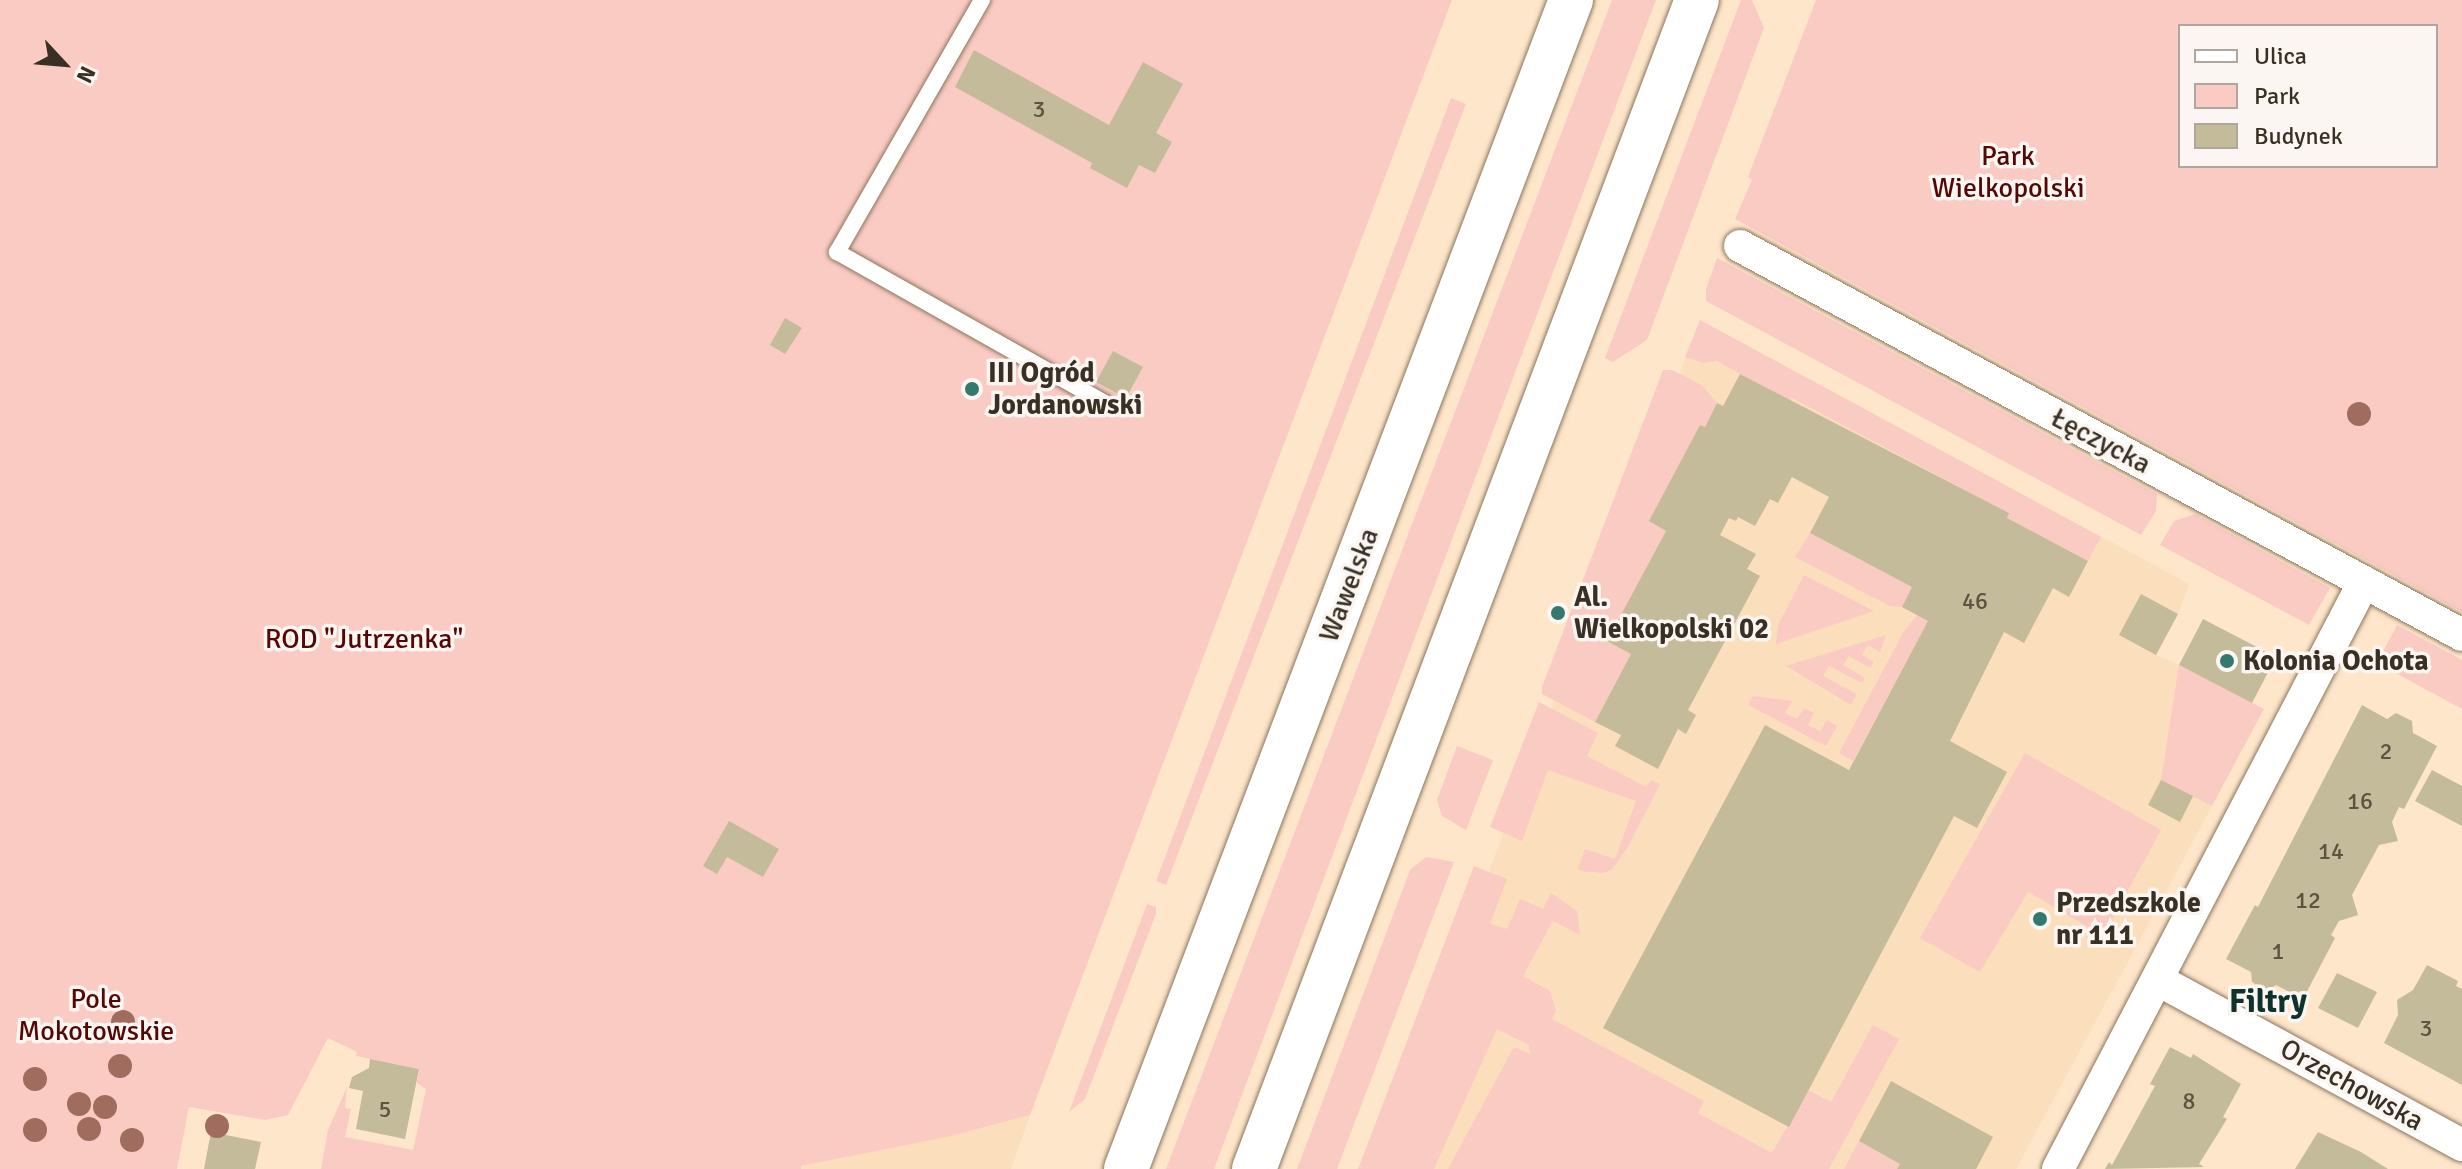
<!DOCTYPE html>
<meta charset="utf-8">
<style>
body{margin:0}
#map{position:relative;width:2462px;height:1169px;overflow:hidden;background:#fee6ca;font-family:Signika,sans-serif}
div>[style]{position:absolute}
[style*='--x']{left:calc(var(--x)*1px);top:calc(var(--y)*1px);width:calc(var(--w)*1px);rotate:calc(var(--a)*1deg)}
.built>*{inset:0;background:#fbdebb}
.green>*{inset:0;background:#facbc3}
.building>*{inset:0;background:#c4bb9a}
.roads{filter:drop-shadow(0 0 2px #8b765d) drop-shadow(0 0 2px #8b765d)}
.service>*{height:16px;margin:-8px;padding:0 8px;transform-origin:8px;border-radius:8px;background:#fff}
.minor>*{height:32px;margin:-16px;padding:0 16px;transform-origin:16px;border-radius:16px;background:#fff}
.primary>*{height:44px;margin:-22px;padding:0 22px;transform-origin:22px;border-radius:22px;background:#fff}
.trees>*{width:24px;height:24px;margin:-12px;border-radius:50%;background:#a06c5e}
.dots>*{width:22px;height:22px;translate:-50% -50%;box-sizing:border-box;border:4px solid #fbf6f1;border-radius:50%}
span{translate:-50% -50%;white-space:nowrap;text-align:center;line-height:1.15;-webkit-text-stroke:7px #fbf6f1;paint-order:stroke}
.number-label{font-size:24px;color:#5c5342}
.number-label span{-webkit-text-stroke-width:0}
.park-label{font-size:28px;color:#540806}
.poi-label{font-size:28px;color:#393025;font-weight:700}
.left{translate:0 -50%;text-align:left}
.street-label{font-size:28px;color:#393025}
.quarter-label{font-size:32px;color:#10322c;font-weight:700}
.legend{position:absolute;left:2178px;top:24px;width:260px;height:144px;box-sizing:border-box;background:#fbf6f1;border:2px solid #ada79f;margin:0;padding:10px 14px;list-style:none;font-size:24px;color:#393025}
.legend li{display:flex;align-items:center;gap:16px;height:40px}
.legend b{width:40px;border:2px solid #ada79f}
.north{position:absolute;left:24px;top:24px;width:80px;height:80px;-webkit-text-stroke:6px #fbf6f1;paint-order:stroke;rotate:116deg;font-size:22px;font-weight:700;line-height:32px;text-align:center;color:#393025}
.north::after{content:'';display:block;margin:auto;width:28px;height:36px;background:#393025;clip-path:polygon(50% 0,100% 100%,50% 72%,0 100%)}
</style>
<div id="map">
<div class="built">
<div style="clip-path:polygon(1700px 320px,2189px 584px,2179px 612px,2156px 655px,2179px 665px,2162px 779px,2212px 806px,2016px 1169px,1375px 1169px)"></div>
<div style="clip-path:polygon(1030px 1115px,1011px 1169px,801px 1169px,801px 1166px,947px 1137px)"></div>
</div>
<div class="green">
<div style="clip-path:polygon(0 0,1452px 0,1030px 1115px,947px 1137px,801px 1166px,801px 1169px,321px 1169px,328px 1130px,347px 1087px,345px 1108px,351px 1109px,345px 1137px,413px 1150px,426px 1089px,417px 1083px,419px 1069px,356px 1056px,357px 1052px,328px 1038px,288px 1115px,265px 1120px,189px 1107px,177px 1169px,0 1169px)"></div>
<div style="clip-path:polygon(1612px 0,1656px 0,1214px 1169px,1166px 1169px)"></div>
<div style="clip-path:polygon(1741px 0,1752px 0,1764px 28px,1647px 340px,1613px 362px,1605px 358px)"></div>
<div style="clip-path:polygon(evenodd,1816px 0,2462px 0,2462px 612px,1735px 219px,1752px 180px,1748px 177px,1816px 0,2180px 26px,2436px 26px,2436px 166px,2180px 166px,2180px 26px)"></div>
<div style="clip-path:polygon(1451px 98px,1466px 104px,1166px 885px,1156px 881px)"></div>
<div style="clip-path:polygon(1717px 258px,2157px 494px,2156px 511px,2141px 535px,1706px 301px,1706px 289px)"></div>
<div style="clip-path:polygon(1700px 320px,2101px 537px,2088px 561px,2007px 518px,2008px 513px,1792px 398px,1790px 401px,1717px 361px,1703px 363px,1685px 357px)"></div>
<div style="clip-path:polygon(1663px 370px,1672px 370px,1703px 386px,1717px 403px,1705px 427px,1700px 425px,1650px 521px,1666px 531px,1608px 641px,1631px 654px,1595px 722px,1542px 694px,1542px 687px)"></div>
<div style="clip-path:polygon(2195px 514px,2330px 588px,2309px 625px,2160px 545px,2174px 521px)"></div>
<div style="clip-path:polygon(1810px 533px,1912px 587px,1902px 607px,1890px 606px,1795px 557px)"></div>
<div style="clip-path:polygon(1804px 575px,1874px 611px,1776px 644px,1778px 625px)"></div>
<div style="clip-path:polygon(1917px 615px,1928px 621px,1853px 761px,1839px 753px,1904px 631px)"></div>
<div style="clip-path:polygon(2397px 625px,2462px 660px,2462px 709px,2377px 663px)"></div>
<div style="clip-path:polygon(1886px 635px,1880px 652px,1868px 645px,1862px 655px,1874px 662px,1870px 668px,1849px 656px,1843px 665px,1865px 678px,1862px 683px,1829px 666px,1823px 676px,1857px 694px,1851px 705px,1786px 666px)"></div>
<div style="clip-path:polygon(2179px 665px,2264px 709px,2212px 806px,2161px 780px)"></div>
<div style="clip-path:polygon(1753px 696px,1792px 701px,1785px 713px,1797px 719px,1804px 708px,1814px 713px,1808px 725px,1820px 731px,1827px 720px,1837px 726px,1826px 746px,1748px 705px)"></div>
<div style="clip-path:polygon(1539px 702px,1598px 733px,1587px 756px,1646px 787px,1651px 780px,1660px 784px,1628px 847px,1612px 869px,1604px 873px,1580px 871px,1578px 868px,1585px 849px,1615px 859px,1636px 801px,1548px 770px,1522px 841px,1490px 827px)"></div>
<div style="clip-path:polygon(1457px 746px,1493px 760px,1466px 830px,1442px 816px,1437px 800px)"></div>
<div style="clip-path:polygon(2025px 753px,2161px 830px,2103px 936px,2028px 892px,1980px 972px,1920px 938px)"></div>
<div style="clip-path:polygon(1426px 857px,1454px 862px,1337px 1169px,1297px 1169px,1410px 870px)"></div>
<div style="clip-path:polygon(1474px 866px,1507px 879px,1490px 924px,1507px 929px,1520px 899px,1543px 909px,1551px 893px,1577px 911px,1580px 935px,1553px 921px,1523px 976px,1550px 991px,1556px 1011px,1552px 1019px,1704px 1101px,1698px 1113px,1772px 1153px,1808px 1090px,1831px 1102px,1873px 1025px,1899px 1039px,1829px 1169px,1448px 1169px,1514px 1047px,1530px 1054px,1529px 1045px,1497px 1029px,1434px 1169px,1358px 1169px)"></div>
<div style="clip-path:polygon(1147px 904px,1156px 907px,1156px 914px,1085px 1099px,1069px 1112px)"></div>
<div style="clip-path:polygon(1859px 1141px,1900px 1164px,1897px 1169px,1844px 1169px)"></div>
</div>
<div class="building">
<div style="clip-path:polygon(974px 50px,1109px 125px,1143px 62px,1183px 84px,1156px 133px,1172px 142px,1155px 173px,1139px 165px,1127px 188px,1090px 168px,1092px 163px,955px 87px)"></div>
<div style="clip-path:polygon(785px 318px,802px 328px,785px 354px,770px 345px)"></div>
<div style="clip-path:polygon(1113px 351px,1143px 367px,1126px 398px,1096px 382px)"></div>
<div style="clip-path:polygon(1740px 374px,2009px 513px,2007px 518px,2088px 561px,2069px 597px,2053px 588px,2024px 643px,2004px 632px,1950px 741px,2007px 772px,1977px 828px,1954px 816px,1789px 1127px,1603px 1028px,1765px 725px,1849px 770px,1928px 621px,1902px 607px,1912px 587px,1810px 533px,1829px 497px,1792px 477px,1778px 503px,1770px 499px,1755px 526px,1738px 517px,1736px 521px,1729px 518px,1720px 535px,1756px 554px,1747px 569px,1760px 576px,1688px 710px,1696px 715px,1686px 734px,1678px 729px,1658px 769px,1615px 746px,1621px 735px,1595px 722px,1631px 654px,1607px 641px,1666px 531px,1649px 521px,1700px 425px,1705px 427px,1717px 403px,1723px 406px)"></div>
<div style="clip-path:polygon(2141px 594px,2178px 614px,2156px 655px,2119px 635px)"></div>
<div style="clip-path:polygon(2203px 619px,2276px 657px,2252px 703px,2179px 665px)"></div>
<div style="clip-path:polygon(2362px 705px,2387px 719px,2396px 713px,2412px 721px,2413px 733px,2437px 746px,2404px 809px,2399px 807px,2392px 822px,2398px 841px,2379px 845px,2352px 895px,2358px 915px,2339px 921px,2331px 935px,2335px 938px,2303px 999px,2276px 985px,2267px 991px,2252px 982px,2251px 972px,2226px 959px,2255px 905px,2258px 907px)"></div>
<div style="clip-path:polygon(2432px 770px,2462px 786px,2462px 826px,2415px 801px)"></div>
<div style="clip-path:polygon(2161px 780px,2193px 796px,2180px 822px,2148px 805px)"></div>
<div style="clip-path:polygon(729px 821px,779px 849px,763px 877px,727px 857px,717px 874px,703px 866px)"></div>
<div style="clip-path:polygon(2427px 965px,2458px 981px,2456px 986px,2462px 989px,2462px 1085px,2384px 1043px,2398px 1015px,2397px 1000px,2413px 990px)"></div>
<div style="clip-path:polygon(2337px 973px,2377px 992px,2358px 1028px,2318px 1008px)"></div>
<div style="clip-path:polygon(2170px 1047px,2191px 1058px,2193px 1054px,2241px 1084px,2223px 1117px,2227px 1119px,2199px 1164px,2204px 1167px,2105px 1169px,2109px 1162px,2112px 1165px,2155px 1086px,2150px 1084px)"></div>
<div style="clip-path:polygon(370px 1059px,419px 1069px,405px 1139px,356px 1129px,363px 1091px,349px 1088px,352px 1077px,369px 1068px)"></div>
<div style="clip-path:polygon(1891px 1081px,1993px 1137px,1976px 1169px,1897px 1169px,1900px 1164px,1859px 1141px)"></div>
<div style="clip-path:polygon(211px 1132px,261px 1142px,255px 1169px,204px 1169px)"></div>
<div style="clip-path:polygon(2318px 1132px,2361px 1152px,2388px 1169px,2295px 1169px)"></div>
</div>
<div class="roads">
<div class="service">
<div style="--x:982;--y:0;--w:291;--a:119.9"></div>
<div style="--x:837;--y:252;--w:310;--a:29.4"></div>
</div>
<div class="minor">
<div style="--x:1740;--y:246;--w:820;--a:28.31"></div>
<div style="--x:2158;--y:980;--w:346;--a:28.5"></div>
<div style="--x:2058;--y:1169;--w:662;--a:-62.47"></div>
</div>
<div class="primary">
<div style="--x:1126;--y:1169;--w:1251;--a:-69.16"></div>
<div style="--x:1254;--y:1169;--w:1250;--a:-69.25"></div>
</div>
</div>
<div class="trees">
<div style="left:2359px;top:414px"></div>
<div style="left:123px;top:1022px"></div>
<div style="left:120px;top:1066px"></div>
<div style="left:35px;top:1079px"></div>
<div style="left:79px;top:1104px"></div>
<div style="left:105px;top:1107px"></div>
<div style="left:217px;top:1126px"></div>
<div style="left:89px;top:1129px"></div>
<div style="left:35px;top:1130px"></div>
<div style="left:132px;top:1140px"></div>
</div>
<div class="dots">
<div style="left:972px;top:389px;background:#34796d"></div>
<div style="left:1558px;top:613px;background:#34796d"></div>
<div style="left:2227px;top:661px;background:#34796d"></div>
<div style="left:2040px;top:919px;background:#34796d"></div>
</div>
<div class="number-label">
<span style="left:1039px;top:110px">3</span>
<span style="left:1975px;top:602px">46</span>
<span style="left:2386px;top:752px">2</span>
<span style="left:2360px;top:802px">16</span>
<span style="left:2331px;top:852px">14</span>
<span style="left:2308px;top:901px">12</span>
<span style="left:2278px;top:952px">1</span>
<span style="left:2426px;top:1029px">3</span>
<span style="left:2189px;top:1102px">8</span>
<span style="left:385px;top:1110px">5</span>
</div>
<div class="park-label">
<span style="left:2008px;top:172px">Park<br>Wielkopolski</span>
<span style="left:364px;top:639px">ROD "Jutrzenka"</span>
<span style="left:96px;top:1015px">Pole<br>Mokotowskie</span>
</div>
<div class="poi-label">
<span class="left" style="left:988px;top:389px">III Ogród<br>Jordanowski</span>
<span class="left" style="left:1574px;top:613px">Al.<br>Wielkopolski 02</span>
<span class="left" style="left:2243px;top:661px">Kolonia Ochota</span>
<span class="left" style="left:2056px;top:919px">Przedszkole<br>nr 111</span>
</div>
<div class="street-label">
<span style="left:2101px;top:441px;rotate:28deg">Łęczycka</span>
<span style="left:1349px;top:585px;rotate:-69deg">Wawelska</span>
<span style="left:2352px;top:1085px;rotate:29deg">Orzechowska</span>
</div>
<div class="quarter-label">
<span style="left:2268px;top:1002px">Filtry</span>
</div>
<ul class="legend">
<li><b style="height:10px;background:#fff"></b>Ulica</li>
<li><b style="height:22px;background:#facbc3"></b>Park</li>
<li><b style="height:22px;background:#c4bb9a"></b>Budynek</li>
</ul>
<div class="north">N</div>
</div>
